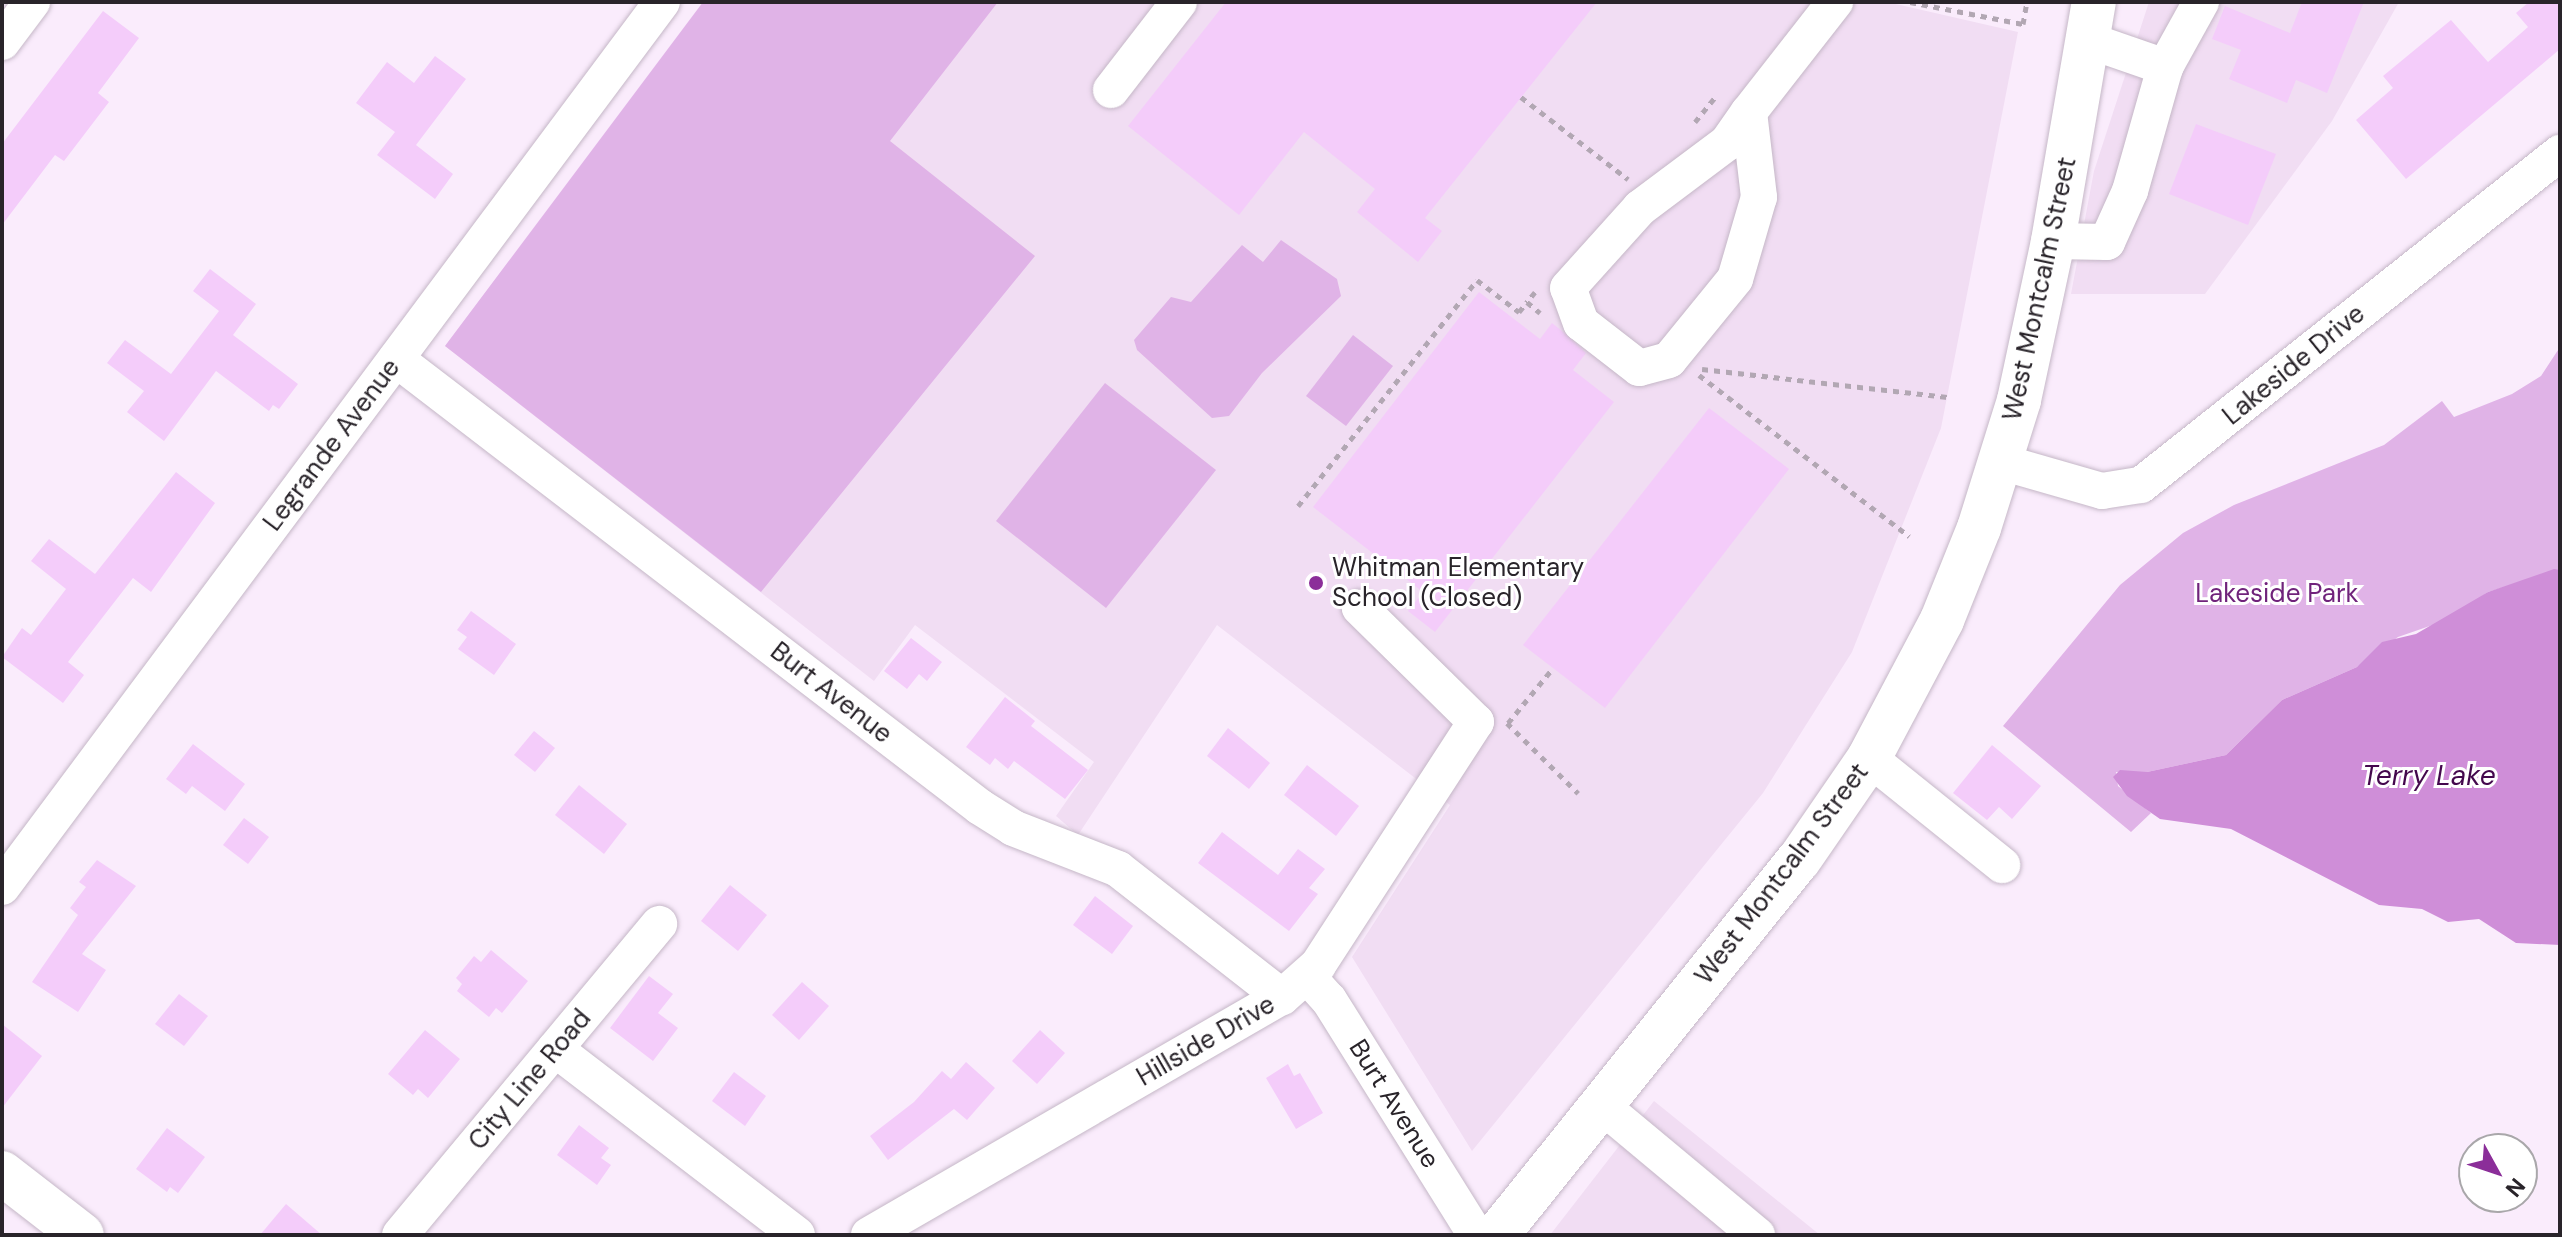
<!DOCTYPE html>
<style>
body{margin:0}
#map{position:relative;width:2562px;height:1237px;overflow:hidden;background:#faecfc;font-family:"DM Sans",sans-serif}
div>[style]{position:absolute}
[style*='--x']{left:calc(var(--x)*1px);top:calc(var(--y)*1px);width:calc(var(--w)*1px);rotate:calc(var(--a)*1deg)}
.built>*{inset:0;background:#f1ddf3}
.green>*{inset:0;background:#e0b3e7}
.water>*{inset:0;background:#cf8ed8}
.building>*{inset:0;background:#f4ccfa}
.path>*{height:5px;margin-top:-2.5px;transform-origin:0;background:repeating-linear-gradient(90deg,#b2a7b3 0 6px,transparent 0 12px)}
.roads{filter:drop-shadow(0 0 2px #c5b7c7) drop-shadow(0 0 2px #c5b7c7)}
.minor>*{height:36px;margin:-18px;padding:0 18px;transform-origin:18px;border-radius:18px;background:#fff}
.major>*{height:44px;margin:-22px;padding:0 22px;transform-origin:22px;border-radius:22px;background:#fff}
.dots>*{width:22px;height:22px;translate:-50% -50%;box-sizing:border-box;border:4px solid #fff;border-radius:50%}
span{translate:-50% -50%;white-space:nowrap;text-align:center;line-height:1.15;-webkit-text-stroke:6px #fff;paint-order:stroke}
.street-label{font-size:26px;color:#29242a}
.poi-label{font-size:26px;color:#29242a}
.left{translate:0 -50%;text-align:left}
.park-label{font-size:26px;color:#70237b}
.water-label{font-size:28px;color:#44084d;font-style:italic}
.frame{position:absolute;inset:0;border:4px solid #29242a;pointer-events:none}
.north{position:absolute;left:2458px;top:1133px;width:80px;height:80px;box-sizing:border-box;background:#fff;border:2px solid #a9a7aa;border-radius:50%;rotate:130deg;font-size:22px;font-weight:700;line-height:32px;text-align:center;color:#29242a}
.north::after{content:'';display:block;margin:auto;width:28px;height:36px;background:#8b2e99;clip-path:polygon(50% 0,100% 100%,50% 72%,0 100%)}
</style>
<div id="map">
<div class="built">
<div style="clip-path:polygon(706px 2px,1887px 2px,2018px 32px,1941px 428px,1852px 652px,1763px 793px,1472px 1151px,1352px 957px,1450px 805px,1217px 625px,1078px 835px,1056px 816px,1094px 762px,915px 625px,874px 681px,445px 346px)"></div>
<div style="clip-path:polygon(2149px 2px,2399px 2px,2332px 121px,2205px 294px,2071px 294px,2094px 171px)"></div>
<div style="clip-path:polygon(1654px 1101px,1820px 1235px,1550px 1235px)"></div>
</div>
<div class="green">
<div style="clip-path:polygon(703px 2px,998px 2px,890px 141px,1035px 256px,761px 592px,445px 346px)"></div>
<div style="clip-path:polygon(1281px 240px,1337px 279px,1341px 296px,1262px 373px,1229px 416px,1212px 418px,1137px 350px,1134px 340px,1171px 297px,1191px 302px,1242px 245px,1263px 262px)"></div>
<div style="clip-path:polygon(1353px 335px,1393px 366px,1346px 426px,1306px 396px)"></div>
<div style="clip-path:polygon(2560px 347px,2560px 570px,2488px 592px,2447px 620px,2398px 637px,2357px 667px,2282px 700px,2226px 755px,2147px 772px,2116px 772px,2118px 786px,2151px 813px,2131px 832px,2003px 726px,2120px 585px,2183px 533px,2234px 505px,2384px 445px,2442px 401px,2454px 417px,2512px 394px,2541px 376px)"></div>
<div style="clip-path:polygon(1105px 383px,1216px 470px,1106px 608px,996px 521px)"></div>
</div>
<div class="water">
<div style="clip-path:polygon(2554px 569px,2560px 570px,2560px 945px,2516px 943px,2479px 919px,2448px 922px,2422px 909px,2379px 905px,2231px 829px,2160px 819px,2127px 796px,2113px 777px,2120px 770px,2147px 772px,2226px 755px,2282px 700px,2357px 667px,2382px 642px,2416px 634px,2488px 592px)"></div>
</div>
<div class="building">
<div style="clip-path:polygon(1226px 2px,1597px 2px,1425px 218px,1442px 231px,1418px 262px,1357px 212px,1375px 189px,1304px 132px,1239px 215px,1128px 126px)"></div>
<div style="clip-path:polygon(2302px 2px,2364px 2px,2327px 93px,2296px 80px,2287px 103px,2229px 79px,2241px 50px,2212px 39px,2225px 6px,2290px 33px)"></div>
<div style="clip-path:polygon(2529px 2px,2560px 2px,2560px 49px,2406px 179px,2356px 120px,2393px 88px,2383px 76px,2451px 20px,2488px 62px,2528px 27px,2516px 13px)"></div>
<div style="clip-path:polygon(103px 11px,139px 38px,98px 93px,109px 102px,64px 161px,55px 155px,2px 225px,2px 144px)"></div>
<div style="clip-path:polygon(435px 56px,466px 79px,416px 145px,453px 174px,435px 199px,377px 155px,395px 132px,356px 103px,387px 62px,414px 83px)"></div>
<div style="clip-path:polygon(2196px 124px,2276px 154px,2248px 225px,2169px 194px)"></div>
<div style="clip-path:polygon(210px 269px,256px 304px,233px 335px,298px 384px,279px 409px,273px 405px,269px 411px,216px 371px,164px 441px,127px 412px,144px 391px,107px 363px,125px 340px,171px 374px,219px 311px,193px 291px)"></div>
<div style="clip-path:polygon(1479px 292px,1540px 339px,1552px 323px,1562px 331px,1586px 353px,1573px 370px,1614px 402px,1435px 632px,1408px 611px,1423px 592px,1313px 507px)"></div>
<div style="clip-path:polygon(1709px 408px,1789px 469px,1605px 708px,1523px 645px)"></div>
<div style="clip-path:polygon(176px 472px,215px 503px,151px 592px,133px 578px,68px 662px,84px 675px,63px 703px,2px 657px,22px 628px,31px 635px,66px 589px,31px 561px,49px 539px,95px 574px)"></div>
<div style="clip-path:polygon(471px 611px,516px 644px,494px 675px,458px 649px,467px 637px,457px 630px)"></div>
<div style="clip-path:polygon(911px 638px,942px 662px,927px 681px,919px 674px,907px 689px,884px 671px)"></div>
<div style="clip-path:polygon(1005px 697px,1035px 721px,1031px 726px,1088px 770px,1065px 799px,1014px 761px,1008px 769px,995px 758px,990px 765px,966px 747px)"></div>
<div style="clip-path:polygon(1228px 728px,1270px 763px,1249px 789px,1207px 756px)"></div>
<div style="clip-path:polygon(534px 731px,555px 748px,535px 772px,514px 755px)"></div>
<div style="clip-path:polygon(193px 744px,245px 784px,225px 811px,192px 786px,186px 794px,166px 779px)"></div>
<div style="clip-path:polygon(1992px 745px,2041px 786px,2012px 819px,1999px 807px,1987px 820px,1953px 793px)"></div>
<div style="clip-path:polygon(1307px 765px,1359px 806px,1336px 836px,1284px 795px)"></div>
<div style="clip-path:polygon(579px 785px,627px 824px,604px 854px,555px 815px)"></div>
<div style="clip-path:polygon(244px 818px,269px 837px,248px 864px,223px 845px)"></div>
<div style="clip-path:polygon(1222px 832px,1278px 875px,1298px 849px,1325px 869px,1309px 888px,1318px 894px,1289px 931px,1198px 863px)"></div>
<div style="clip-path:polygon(97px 860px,136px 886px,82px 954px,106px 970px,78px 1012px,32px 982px,78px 915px,70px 908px,86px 887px,79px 882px)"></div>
<div style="clip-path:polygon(730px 885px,767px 915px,738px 951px,701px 921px)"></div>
<div style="clip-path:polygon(1095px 896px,1133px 926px,1112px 954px,1073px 925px)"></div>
<div style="clip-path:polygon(491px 950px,528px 981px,502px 1013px,496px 1008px,489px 1017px,457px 991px,462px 984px,456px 978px,474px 956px,481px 962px)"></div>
<div style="clip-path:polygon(649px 976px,673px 994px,658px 1013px,678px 1028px,653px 1061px,610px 1028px)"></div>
<div style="clip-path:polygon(802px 982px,829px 1006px,799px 1040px,772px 1015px)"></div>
<div style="clip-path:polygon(179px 994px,208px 1016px,184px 1046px,155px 1024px)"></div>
<div style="clip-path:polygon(2px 1024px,42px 1056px,2px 1108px)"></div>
<div style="clip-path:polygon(425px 1030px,460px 1059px,428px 1098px,418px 1089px,413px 1095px,388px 1074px)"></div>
<div style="clip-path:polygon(1040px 1030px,1065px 1053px,1037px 1084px,1012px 1061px)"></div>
<div style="clip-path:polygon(966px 1062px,995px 1088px,967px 1120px,954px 1109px,888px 1160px,870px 1136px,914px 1102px,942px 1071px,951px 1079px)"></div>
<div style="clip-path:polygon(1288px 1064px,1294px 1076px,1300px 1073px,1323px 1113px,1296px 1129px,1266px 1078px)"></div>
<div style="clip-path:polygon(734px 1072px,766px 1096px,745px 1126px,712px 1101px)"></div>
<div style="clip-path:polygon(579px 1125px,609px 1148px,601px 1158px,611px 1165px,597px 1185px,557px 1155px)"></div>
<div style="clip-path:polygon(167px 1128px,205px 1157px,178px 1193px,170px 1187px,167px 1192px,136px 1169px)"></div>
<div style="clip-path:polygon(286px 1204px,322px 1235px,260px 1235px)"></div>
</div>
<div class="path">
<div style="--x:1910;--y:2;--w:115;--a:11"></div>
<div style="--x:2023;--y:24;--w:22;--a:-80"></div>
<div style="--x:1521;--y:97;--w:135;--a:37.5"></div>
<div style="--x:1695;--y:122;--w:33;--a:-51"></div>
<div style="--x:1535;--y:292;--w:13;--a:129"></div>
<div style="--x:1527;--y:302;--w:17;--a:40"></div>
<div style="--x:1702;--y:369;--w:247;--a:6.5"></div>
<div style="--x:1699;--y:375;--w:265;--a:37.5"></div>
<div style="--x:1298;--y:506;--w:288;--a:-51.6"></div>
<div style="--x:1477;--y:280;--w:53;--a:37.3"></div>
<div style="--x:1519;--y:312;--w:13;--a:-51"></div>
<div style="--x:1507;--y:723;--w:100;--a:44.6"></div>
<div style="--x:1508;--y:723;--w:71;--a:-50.7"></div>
</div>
<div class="roads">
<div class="minor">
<div style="--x:2087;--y:40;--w:83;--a:19.1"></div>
<div style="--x:2;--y:42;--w:50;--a:-53.1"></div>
<div style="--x:1111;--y:90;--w:111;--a:-52.3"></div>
<div style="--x:1749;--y:112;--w:86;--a:83.3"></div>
<div style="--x:1759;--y:197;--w:85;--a:106.3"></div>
<div style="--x:1735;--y:279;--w:104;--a:129.2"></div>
<div style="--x:1669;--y:360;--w:31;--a:165"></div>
<div style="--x:1639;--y:368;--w:73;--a:-142.2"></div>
<div style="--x:1581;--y:323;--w:37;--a:-110"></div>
<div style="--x:1568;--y:288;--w:108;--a:-48"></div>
<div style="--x:1640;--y:208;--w:109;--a:-36.8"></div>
<div style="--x:1727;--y:143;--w:38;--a:-55"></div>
<div style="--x:1749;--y:112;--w:140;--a:-52"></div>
<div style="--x:2053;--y:241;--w:54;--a:1.1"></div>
<div style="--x:2107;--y:242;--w:56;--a:-65.7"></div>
<div style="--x:2130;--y:191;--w:129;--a:-74.2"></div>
<div style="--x:2165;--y:67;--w:74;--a:-61"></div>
<div style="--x:396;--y:359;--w:736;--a:37.49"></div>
<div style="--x:980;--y:807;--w:39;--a:32"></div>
<div style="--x:1013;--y:828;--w:113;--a:21.3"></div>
<div style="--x:1118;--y:869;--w:208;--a:38"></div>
<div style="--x:2001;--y:462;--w:105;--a:16"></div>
<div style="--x:2102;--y:491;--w:39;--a:-9"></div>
<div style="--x:2141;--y:485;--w:535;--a:-38.39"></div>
<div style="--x:1869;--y:758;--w:171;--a:38.8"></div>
<div style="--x:2;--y:887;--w:1104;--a:-53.29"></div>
<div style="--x:1308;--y:977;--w:31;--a:48"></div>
<div style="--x:1329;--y:1000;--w:277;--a:58"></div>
<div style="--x:555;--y:1049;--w:305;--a:37.5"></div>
<div style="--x:1602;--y:1106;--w:202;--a:39.8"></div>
<div style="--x:400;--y:1235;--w:405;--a:-50.2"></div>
<div style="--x:869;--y:1235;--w:477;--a:-30"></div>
<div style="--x:1282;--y:997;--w:48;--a:-41.6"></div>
<div style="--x:1318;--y:965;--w:290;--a:-57"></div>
<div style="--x:1476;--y:722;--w:163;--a:-135.5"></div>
</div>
<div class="major">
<div style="--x:2;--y:1173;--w:101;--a:37.8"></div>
<div style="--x:1497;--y:1235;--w:481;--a:-51.2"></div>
<div style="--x:1799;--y:860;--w:124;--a:-55.5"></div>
<div style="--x:1869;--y:758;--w:156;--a:-62.1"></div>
<div style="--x:1942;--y:620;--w:99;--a:-68.1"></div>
<div style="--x:1979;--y:528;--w:134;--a:-72.6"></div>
<div style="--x:2019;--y:400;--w:163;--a:-77.9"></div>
<div style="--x:2053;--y:241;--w:242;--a:-80.3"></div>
</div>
</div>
<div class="dots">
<div style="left:1316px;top:583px;background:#8b2e99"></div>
</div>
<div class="street-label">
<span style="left:2040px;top:289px;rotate:-78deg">West Montcalm Street</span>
<span style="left:2294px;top:365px;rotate:-39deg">Lakeside Drive</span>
<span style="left:332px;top:445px;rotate:-53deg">Legrande Avenue</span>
<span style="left:831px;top:693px;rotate:38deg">Burt Avenue</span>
<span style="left:1782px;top:874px;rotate:-53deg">West Montcalm Street</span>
<span style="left:1206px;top:1041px;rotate:-30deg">Hillside Drive</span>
<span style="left:530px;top:1080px;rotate:-50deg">City Line Road</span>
<span style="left:1394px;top:1104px;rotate:58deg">Burt Avenue</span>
</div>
<div class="poi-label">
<span class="left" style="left:1332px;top:583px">Whitman Elementary<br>School (Closed)</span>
</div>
<div class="park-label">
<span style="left:2277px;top:594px">Lakeside Park</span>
</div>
<div class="water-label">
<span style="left:2429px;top:776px">Terry Lake</span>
</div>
<div class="frame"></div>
<div class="north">N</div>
</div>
